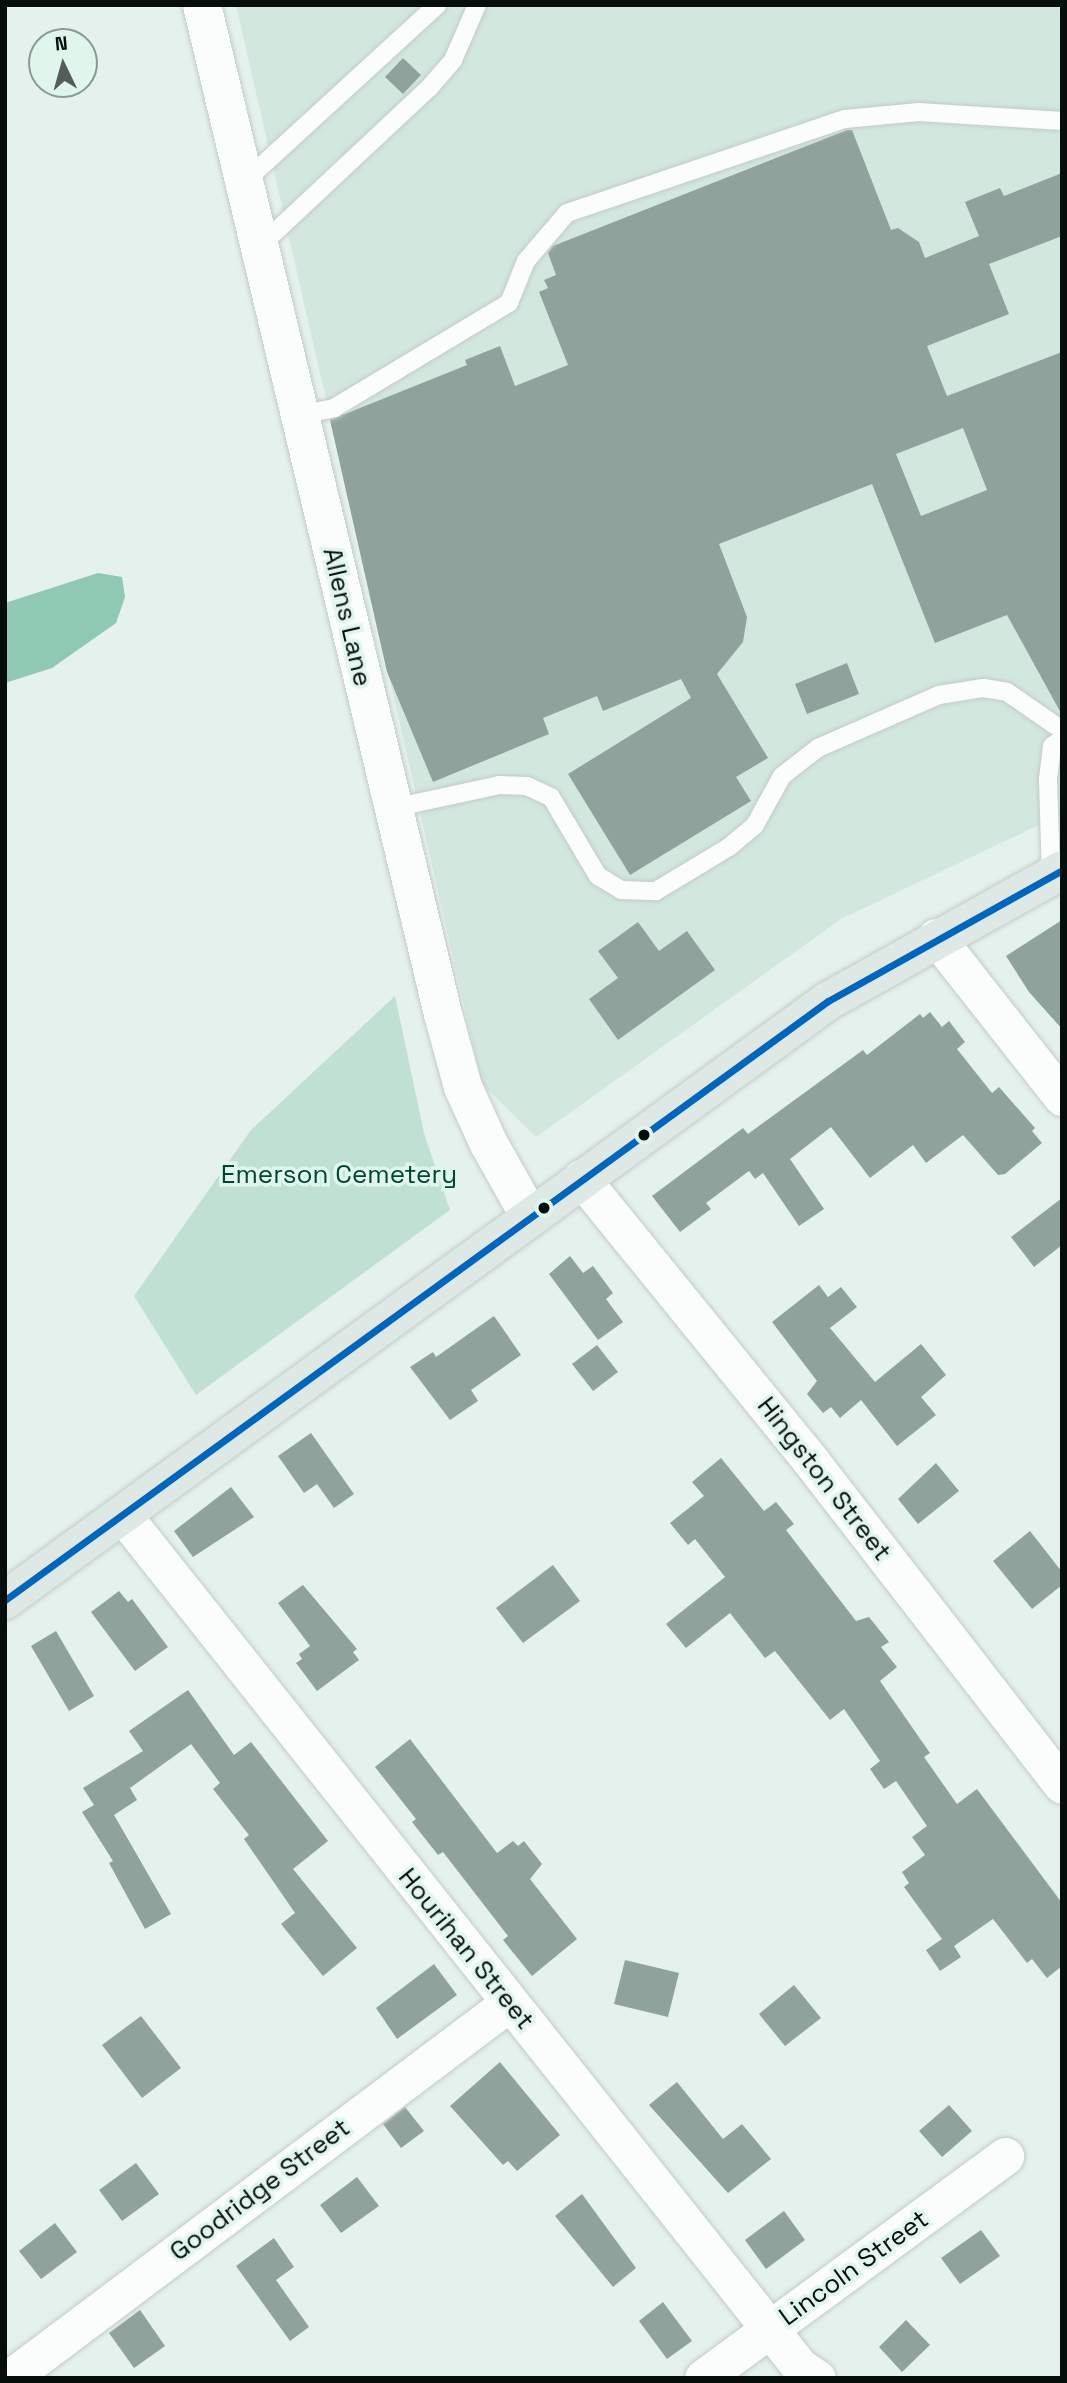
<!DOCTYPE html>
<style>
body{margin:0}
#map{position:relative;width:1067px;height:2383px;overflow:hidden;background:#e5f1ec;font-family:"Space Grotesk",sans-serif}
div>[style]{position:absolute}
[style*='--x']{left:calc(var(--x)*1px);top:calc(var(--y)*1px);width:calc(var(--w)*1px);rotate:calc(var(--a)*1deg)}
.built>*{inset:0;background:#d2e8df}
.green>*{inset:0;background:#c0e0d3}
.water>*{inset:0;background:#8fc8b3}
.building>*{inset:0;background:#8fa39c}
.roads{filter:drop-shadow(0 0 2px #c2cbc8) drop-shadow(0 0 2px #c2cbc8)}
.lane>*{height:18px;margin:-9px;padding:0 9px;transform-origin:9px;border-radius:9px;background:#fbfdfc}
.street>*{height:37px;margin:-18.5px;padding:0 18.5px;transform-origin:18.5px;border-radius:18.5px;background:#fbfdfc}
.secondary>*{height:38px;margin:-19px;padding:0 19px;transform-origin:19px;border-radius:19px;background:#fbfdfc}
.primary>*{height:38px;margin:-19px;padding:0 19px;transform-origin:19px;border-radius:19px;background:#dee8e5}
.bus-1>*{height:7px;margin:-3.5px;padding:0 3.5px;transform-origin:3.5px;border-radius:3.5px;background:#0065bd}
.dots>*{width:19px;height:19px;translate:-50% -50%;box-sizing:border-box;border:4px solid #e0f6ed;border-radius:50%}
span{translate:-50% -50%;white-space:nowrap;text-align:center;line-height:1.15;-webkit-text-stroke:7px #e0f6ed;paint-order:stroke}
.street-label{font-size:26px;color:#060e0b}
.park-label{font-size:26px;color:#014634}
.frame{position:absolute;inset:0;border:7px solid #060e0b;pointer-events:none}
.north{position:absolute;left:28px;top:28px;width:70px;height:70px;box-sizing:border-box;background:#e0f6ed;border:2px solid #899993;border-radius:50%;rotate:355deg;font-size:19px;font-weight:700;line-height:28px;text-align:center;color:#060e0b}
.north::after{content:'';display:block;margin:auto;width:24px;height:32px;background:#545d5a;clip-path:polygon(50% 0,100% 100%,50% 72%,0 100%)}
</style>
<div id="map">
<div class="built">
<div style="clip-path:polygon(236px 5px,1062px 5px,1062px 814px,841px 919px,536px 1137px,482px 1084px)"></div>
</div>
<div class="green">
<div style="clip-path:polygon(395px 996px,424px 1133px,450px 1210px,196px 1395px,134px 1296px,251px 1130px)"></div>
</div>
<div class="water">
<div style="clip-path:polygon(98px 573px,122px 577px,125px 597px,116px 623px,52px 668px,5px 683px,5px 603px)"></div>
</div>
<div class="building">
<div style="clip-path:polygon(403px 58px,421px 75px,403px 94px,385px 77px)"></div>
<div style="clip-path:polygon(evenodd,847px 130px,852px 130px,891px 230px,898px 228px,919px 242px,925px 258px,979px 236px,965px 202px,1000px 188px,1004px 196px,1062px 173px,1062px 236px,989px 264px,1009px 314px,927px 346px,947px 396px,1062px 352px,1062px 715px,1007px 615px,935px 643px,872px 484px,719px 544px,747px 617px,743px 642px,717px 674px,768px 758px,736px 777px,751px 801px,630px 875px,568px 774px,691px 698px,681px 679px,603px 711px,597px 696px,543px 718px,549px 734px,433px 782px,387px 672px,330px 420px,467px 365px,465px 360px,500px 346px,515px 386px,568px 365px,539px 292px,548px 288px,544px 280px,556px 275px,548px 253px,553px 246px,847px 130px,963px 428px,987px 490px,921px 516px,896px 454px,963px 428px)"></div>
<div style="clip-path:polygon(847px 663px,859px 694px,807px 714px,795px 684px)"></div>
<div style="clip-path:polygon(1062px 920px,1062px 1029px,1029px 992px,1006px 956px)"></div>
<div style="clip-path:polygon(638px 922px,659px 951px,687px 931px,715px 970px,618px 1040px,589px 999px,618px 978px,598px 951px)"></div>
<div style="clip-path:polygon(930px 1012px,942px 1027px,949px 1021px,965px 1042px,957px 1049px,992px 1093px,999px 1087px,1035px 1128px,1032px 1131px,1042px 1143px,1005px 1174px,998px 1175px,963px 1135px,926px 1163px,913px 1145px,870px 1178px,831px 1127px,790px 1159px,824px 1209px,799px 1226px,763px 1173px,755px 1179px,749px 1171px,706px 1203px,711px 1209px,680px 1232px,652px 1196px,743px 1128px,748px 1134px,863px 1050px,867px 1055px,920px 1014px,923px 1018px)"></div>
<div style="clip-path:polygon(1062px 1198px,1062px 1245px,1034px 1267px,1011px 1237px)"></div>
<div style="clip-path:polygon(570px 1256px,583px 1273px,593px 1266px,613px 1293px,606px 1299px,623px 1322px,598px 1340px,549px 1274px)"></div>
<div style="clip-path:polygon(819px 1285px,828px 1297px,841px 1287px,857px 1307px,830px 1328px,875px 1382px,921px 1344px,946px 1375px,921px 1397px,936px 1415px,897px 1446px,861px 1400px,840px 1418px,831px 1407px,823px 1413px,807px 1394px,817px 1381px,772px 1322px)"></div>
<div style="clip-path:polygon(494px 1316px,521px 1355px,471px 1390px,478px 1401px,450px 1420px,410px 1367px,433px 1352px,436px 1357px)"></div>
<div style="clip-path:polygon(597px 1345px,618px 1372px,593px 1391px,572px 1364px)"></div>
<div style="clip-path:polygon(311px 1433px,354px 1494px,334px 1508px,317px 1484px,304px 1493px,278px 1456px)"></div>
<div style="clip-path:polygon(721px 1458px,764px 1511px,776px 1502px,794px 1524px,786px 1530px,856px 1621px,869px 1617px,889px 1642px,881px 1647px,897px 1667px,880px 1681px,930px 1753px,924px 1757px,957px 1804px,977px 1789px,1062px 1903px,1062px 1966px,1047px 1978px,1032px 1959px,1027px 1963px,993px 1919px,954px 1946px,961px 1957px,940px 1971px,926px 1950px,942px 1939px,904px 1887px,909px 1883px,902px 1872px,925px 1855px,912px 1837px,927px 1826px,896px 1781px,884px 1789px,870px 1769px,880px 1761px,844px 1709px,830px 1720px,775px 1651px,765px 1658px,730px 1613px,686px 1648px,666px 1624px,725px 1577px,695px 1539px,688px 1545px,670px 1523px,704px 1496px,692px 1482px)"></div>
<div style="clip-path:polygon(936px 1463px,959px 1491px,918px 1524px,898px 1499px)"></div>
<div style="clip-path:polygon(231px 1487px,254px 1517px,193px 1557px,174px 1531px)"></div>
<div style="clip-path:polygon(1030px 1531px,1062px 1572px,1062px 1585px,1032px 1609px,993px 1561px)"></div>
<div style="clip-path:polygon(553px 1565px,580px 1601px,523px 1643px,496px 1608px)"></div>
<div style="clip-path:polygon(303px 1585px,357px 1649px,353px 1652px,359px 1660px,317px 1691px,296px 1663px,302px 1659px,299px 1654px,310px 1646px,278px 1603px)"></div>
<div style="clip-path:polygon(119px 1591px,128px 1602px,132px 1599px,168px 1647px,135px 1671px,91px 1612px)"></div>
<div style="clip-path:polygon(56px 1631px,94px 1696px,69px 1711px,31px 1646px)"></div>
<div style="clip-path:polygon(188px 1690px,234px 1755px,251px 1742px,328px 1841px,293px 1869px,357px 1948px,323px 1976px,281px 1924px,295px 1913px,244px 1839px,249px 1835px,213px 1789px,220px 1783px,191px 1744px,130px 1788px,137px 1800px,114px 1815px,171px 1914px,145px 1929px,109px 1863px,113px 1861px,82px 1812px,94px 1805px,83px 1788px,143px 1751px,129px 1731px)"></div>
<div style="clip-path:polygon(410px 1739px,497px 1853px,513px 1841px,518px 1846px,524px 1841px,542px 1864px,530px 1879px,577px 1939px,532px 1976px,503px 1940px,508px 1936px,443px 1852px,438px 1855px,412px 1822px,416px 1819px,375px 1767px)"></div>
<div style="clip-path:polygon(625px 1960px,679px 1973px,668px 2017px,614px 2004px)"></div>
<div style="clip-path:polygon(434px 1964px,457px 1995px,397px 2039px,376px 2008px)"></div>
<div style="clip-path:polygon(794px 1985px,821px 2018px,785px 2046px,759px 2014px)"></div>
<div style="clip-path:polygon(141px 2016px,181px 2068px,142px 2098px,102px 2045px)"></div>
<div style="clip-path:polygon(500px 2062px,560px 2135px,517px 2171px,508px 2161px,503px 2165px,450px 2106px)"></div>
<div style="clip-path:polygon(677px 2082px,723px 2139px,742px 2124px,771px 2159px,728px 2193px,649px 2105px)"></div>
<div style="clip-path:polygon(949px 2105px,972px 2131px,942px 2157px,919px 2131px)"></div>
<div style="clip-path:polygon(405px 2107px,424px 2131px,401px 2148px,383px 2124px)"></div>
<div style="clip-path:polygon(136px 2163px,159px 2194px,122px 2221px,99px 2190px)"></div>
<div style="clip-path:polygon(357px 2177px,379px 2206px,341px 2233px,320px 2205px)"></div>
<div style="clip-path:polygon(582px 2194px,636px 2268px,613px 2287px,555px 2216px)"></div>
<div style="clip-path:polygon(784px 2211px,805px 2240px,766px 2269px,745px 2240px)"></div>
<div style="clip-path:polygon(55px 2223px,77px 2252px,41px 2279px,19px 2251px)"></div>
<div style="clip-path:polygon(981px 2230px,1000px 2256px,960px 2284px,941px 2258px)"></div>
<div style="clip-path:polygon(274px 2238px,294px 2267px,276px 2280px,309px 2327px,290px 2341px,236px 2266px)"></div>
<div style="clip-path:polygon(663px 2302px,692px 2341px,667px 2359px,639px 2321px)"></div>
<div style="clip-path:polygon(140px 2310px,165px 2346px,134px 2368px,109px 2333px)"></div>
<div style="clip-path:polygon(906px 2320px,930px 2345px,902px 2372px,879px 2347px)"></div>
</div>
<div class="roads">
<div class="lane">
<div style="--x:244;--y:182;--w:262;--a:-42.5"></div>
<div style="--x:259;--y:247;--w:233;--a:-43.1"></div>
<div style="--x:429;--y:88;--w:37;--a:-49"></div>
<div style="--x:453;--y:60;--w:60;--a:-66.4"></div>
<div style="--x:299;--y:415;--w:36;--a:-11"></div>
<div style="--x:334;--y:408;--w:204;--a:-31"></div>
<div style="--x:509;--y:303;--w:45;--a:-68"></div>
<div style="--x:526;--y:261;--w:63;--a:-49.5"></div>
<div style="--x:567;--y:213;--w:293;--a:-18.7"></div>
<div style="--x:845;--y:119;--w:74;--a:-5.4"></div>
<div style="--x:919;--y:112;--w:143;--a:3.6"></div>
<div style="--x:393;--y:808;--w:108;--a:-12.2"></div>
<div style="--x:499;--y:785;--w:28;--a:2"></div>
<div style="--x:527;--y:786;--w:26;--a:25"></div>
<div style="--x:551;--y:797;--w:92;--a:59.3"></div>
<div style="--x:598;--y:876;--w:27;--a:31"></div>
<div style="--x:621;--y:890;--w:35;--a:2"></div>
<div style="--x:656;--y:891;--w:85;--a:-31.1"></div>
<div style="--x:729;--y:847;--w:34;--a:-40"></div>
<div style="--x:755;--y:825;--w:56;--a:-61.1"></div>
<div style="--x:782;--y:776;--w:46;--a:-37.9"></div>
<div style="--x:818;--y:748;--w:132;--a:-23.7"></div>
<div style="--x:939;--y:695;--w:45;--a:-9"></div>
<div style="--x:983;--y:688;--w:24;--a:9"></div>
<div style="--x:1007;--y:692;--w:67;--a:34.6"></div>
<div style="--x:1051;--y:876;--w:97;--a:-91.8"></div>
<div style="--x:1048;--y:779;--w:33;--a:-83"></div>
<div style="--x:1052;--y:746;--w:12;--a:-35"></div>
</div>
<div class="street">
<div style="--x:936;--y:937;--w:204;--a:51.8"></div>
<div style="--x:581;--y:1178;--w:363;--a:50.9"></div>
<div style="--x:810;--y:1460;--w:411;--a:52.2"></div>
<div style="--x:122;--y:1514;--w:1090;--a:51.52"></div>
<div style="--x:800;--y:2367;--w:20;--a:33"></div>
<div style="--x:10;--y:2378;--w:624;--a:-36.92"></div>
<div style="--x:703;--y:2378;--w:375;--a:-36.3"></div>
</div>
<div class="secondary">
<div style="--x:202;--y:5;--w:1037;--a:76.57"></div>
<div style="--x:443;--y:1014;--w:76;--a:74.7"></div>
<div style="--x:463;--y:1087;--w:63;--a:65.5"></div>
<div style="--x:489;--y:1144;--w:81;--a:60.6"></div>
</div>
<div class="primary">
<div style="--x:5;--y:1600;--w:1018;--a:-36.05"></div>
<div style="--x:828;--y:1001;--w:268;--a:-29.2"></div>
</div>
</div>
<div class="bus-1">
<div style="--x:5;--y:1600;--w:1018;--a:-36.05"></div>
<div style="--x:828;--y:1001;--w:268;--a:-29.2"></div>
</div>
<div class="dots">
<div style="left:644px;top:1135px;background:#060e0b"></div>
<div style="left:544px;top:1208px;background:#060e0b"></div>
</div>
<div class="street-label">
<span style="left:347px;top:617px;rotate:77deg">Allens Lane</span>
<span style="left:824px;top:1479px;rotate:52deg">Hingston Street</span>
<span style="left:466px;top:1949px;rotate:51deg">Hourihan Street</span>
<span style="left:260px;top:2190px;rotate:-37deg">Goodridge Street</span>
<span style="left:854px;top:2268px;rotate:-36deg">Lincoln Street</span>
</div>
<div class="park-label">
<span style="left:339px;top:1175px">Emerson Cemetery</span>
</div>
<div class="frame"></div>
<div class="north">N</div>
</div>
